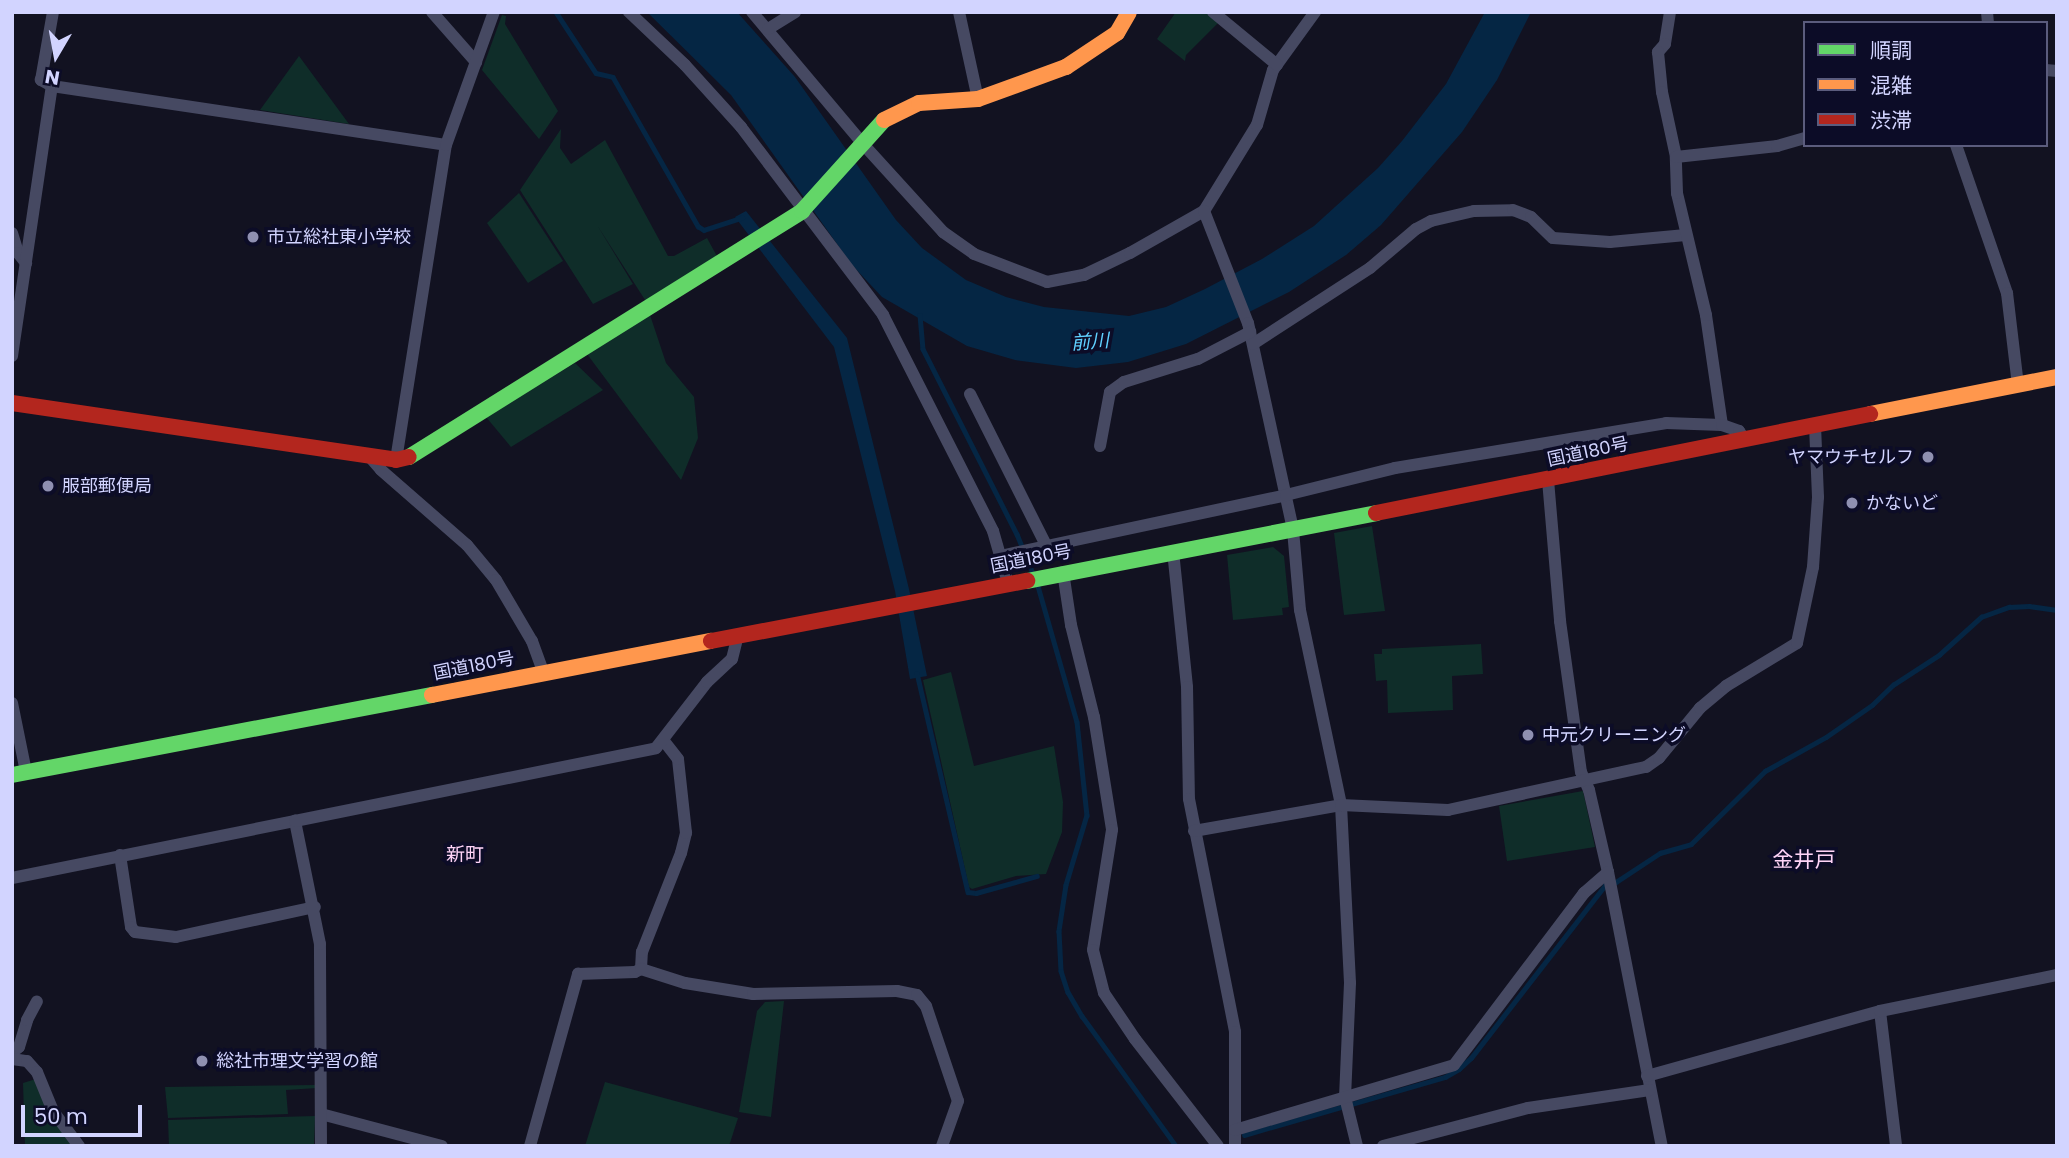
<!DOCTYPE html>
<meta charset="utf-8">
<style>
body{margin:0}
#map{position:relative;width:2069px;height:1158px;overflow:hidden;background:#121221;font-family:Poppins,"Noto Sans JP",sans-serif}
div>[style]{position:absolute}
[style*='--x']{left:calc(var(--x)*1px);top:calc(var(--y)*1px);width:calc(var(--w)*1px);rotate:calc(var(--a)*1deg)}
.green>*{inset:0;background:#0f2d29}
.water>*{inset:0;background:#052644}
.stream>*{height:4.5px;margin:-2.25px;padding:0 2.25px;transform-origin:2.25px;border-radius:2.25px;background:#052644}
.street>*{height:12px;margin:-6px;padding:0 6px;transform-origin:6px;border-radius:6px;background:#464962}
.fast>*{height:16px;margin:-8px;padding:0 8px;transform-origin:8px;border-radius:8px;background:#63d668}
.slow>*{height:16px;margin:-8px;padding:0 8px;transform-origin:8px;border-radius:8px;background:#ff974d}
.jam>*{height:16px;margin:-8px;padding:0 8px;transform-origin:8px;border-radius:8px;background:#b3261e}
.dots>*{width:19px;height:19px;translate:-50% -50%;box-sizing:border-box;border:4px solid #0c0c27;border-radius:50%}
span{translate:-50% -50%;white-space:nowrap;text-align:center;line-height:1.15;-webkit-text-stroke:7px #0c0c27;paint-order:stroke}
.poi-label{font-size:18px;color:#d2d4ff}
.left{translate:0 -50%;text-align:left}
.right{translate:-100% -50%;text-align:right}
.street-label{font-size:18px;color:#d2d4ff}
.water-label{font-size:19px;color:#60d0ff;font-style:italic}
.neighbourhood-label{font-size:19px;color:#ffd4f7}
.quarter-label{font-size:21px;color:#ffd4f7}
.frame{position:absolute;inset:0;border:14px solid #d2d4ff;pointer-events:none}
.legend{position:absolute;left:1803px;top:21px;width:245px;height:126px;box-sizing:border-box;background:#0c0c27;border:2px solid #5b5c7d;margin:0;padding:9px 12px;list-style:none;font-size:21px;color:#d2d4ff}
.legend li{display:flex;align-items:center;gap:14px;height:35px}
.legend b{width:35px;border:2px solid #5b5c7d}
.north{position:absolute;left:21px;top:21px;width:70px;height:70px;-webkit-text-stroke:5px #0c0c27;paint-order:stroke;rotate:190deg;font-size:19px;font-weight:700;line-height:28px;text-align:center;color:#d2d4ff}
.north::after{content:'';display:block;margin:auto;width:24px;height:32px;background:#d2d4ff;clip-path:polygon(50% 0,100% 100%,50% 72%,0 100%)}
.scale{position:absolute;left:21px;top:1105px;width:121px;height:32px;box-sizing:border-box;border:4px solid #d2d4ff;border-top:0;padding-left:9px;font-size:21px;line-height:24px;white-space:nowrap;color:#d2d4ff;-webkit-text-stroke:5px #0c0c27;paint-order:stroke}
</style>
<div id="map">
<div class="green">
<div style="clip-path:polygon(1176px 12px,1207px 12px,1219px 22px,1186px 55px,1185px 61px,1157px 39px)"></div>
<div style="clip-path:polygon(502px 15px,506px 16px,505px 24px,558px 111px,539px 139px,482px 70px)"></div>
<div style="clip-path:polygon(299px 56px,349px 124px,260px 110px)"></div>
<div style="clip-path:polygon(561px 129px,560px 148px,571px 164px,605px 140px,668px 256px,674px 256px,707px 238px,718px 258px,647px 303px,597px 225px,633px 284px,593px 304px,520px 190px)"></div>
<div style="clip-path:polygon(519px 193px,563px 261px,528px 283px,487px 223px)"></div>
<div style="clip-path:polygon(650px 315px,666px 363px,694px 397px,698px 438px,681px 480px,587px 354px)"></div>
<div style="clip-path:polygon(575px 363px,603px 390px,511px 447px,486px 417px)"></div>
<div style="clip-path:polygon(1372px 526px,1385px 611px,1344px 615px,1334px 533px)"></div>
<div style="clip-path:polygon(1273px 547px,1284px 556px,1289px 607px,1282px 608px,1283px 615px,1233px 620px,1227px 555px)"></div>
<div style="clip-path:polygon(1481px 644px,1483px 674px,1452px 676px,1453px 710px,1388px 713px,1387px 680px,1376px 681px,1374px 654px,1382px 654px,1382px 649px)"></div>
<div style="clip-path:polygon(951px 672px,974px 766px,1054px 746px,1063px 802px,1062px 832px,1046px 874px,1016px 876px,972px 889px,969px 887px,923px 680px)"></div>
<div style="clip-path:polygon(1583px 791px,1595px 847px,1507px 861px,1499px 806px)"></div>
<div style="clip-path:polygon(784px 1001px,771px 1117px,739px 1112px,757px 1011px,765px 1002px)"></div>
<div style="clip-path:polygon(36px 1079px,73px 1146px,25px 1146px,23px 1083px)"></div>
<div style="clip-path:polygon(605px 1082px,738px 1118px,729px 1146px,585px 1146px)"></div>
<div style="clip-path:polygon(316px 1085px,317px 1088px,286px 1090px,288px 1114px,168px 1118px,165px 1087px)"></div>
<div style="clip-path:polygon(315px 1116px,314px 1146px,169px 1146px,168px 1120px)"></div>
</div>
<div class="water">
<div style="clip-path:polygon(647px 12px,737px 12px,795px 77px,896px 220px,922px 248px,966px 280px,1006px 297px,1044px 307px,1129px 316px,1166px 307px,1205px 289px,1262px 259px,1314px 226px,1378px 168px,1402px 141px,1446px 84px,1485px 12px,1531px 12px,1497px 80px,1462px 132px,1381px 225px,1346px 255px,1289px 292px,1186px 344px,1128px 362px,1076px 368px,1015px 360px,967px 346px,882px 297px,852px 265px,731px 95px)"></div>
<div style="clip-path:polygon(746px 211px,847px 338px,909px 589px,927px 676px,910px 679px,895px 591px,834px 347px,735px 217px)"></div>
</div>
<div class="stream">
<div style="--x:556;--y:12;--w:73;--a:56.7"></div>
<div style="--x:596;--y:73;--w:17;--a:13"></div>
<div style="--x:613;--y:77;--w:172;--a:60.3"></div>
<div style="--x:698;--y:226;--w:7;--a:34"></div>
<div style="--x:704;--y:230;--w:40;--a:-18"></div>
<div style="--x:920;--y:315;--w:34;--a:85"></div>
<div style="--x:923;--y:349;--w:208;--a:63.1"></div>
<div style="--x:1017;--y:534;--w:40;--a:68"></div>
<div style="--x:1038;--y:586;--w:141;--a:74"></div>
<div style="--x:1077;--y:722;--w:94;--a:83.9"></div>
<div style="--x:1087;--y:815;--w:73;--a:106.7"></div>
<div style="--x:1066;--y:885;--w:47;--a:98.7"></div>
<div style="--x:1059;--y:931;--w:40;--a:87.1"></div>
<div style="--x:1061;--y:971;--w:22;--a:72"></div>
<div style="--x:1068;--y:992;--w:28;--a:60"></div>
<div style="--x:1082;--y:1016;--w:160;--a:54.1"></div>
<div style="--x:917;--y:673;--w:225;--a:76.9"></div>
<div style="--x:968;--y:892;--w:8;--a:7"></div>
<div style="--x:976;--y:893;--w:63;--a:-15.6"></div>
<div style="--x:1244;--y:1135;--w:209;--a:-16.1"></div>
<div style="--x:1445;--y:1077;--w:16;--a:-30"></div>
<div style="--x:1459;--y:1069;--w:16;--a:-43"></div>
<div style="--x:1471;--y:1058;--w:219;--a:-52.2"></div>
<div style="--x:1605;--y:885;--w:11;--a:-15"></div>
<div style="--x:1616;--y:882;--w:53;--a:-33.4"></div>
<div style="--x:1660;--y:853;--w:32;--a:-16"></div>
<div style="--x:1691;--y:844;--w:104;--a:-44.6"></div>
<div style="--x:1765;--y:771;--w:70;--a:-29.1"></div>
<div style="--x:1826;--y:737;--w:56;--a:-34.8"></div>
<div style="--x:1872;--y:705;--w:29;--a:-44"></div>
<div style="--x:1893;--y:685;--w:55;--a:-33.1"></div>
<div style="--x:1939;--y:655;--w:57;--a:-42.1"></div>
<div style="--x:1981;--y:617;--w:30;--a:-20"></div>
<div style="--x:2009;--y:607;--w:20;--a:-3"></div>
<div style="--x:2029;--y:606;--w:28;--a:8"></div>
</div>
<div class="street">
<div style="--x:432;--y:12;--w:67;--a:48.7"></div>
<div style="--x:629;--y:12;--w:77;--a:43.4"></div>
<div style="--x:685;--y:65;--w:84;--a:47.9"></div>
<div style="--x:741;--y:127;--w:236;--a:52.9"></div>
<div style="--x:883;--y:315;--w:242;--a:63"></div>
<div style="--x:993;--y:531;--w:54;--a:73.9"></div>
<div style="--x:752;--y:12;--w:172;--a:49.9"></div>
<div style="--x:863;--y:144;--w:119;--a:47.7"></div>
<div style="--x:943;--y:232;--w:38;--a:35"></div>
<div style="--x:974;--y:254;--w:78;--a:21"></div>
<div style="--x:1047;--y:282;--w:38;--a:-11"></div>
<div style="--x:1084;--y:275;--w:51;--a:-25.6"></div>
<div style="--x:1130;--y:253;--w:85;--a:-29.6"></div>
<div style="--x:1204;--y:211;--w:101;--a:-58.4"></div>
<div style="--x:1257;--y:125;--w:57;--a:-73.8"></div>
<div style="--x:1273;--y:70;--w:72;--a:-54.1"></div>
<div style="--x:959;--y:12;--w:89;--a:77.7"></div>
<div style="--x:1213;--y:12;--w:83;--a:39.6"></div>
<div style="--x:1670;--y:12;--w:32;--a:99"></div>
<div style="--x:1665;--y:44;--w:11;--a:131"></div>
<div style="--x:1658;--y:52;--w:40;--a:84.3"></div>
<div style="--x:1662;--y:92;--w:66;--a:77.8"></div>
<div style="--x:1987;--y:12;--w:11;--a:85"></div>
<div style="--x:768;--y:29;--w:32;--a:-32"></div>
<div style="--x:2046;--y:70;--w:11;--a:5"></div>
<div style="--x:52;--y:86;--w:13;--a:-151"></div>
<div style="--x:41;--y:80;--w:69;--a:-80"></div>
<div style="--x:1956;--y:145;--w:157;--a:71"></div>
<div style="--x:2007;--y:293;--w:93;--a:83.2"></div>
<div style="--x:1204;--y:211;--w:120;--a:68.6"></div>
<div style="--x:1248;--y:323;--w:212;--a:77.7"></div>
<div style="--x:1293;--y:530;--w:80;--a:85"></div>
<div style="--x:1300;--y:610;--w:199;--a:78.1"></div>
<div style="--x:1341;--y:805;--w:178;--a:87.1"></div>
<div style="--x:1350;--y:983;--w:114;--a:92.5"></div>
<div style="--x:1345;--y:1097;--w:50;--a:76.2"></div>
<div style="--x:12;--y:233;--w:21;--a:73"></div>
<div style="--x:18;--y:253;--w:13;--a:51"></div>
<div style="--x:1253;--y:344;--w:140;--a:-33"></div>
<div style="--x:1370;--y:268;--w:60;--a:-40.3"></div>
<div style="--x:1416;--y:229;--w:17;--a:-28"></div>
<div style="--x:1431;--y:221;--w:44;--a:-13.1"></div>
<div style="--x:1474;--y:211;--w:39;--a:-1"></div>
<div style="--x:1513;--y:210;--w:19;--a:21"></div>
<div style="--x:1531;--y:217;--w:30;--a:44"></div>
<div style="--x:1553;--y:238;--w:57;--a:4"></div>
<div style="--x:1610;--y:242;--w:76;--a:-5.3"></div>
<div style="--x:12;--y:356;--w:273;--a:-81.6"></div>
<div style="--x:52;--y:86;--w:398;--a:8.5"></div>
<div style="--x:970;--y:394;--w:171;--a:63.3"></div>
<div style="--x:1722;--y:425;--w:111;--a:-98.3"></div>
<div style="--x:1706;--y:315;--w:125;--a:-103.4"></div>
<div style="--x:1677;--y:193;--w:36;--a:-92"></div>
<div style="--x:1676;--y:157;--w:102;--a:-6.2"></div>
<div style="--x:1777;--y:146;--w:29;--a:-16"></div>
<div style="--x:1100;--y:446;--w:55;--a:-79.5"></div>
<div style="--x:1110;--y:392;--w:17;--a:-36"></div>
<div style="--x:1124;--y:382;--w:77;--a:-17.3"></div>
<div style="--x:1198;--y:359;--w:59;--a:-27.4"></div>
<div style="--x:369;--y:456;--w:18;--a:49"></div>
<div style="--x:381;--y:470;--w:114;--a:41.1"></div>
<div style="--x:467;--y:545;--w:45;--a:50.4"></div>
<div style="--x:496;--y:580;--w:71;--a:59.5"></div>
<div style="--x:532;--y:641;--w:33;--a:70"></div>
<div style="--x:396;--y:460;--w:319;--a:-81"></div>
<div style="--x:446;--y:145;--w:141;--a:-70.2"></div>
<div style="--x:1548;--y:480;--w:142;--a:85.1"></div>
<div style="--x:1560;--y:621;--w:152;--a:82.1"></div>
<div style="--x:1581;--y:772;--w:20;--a:66"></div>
<div style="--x:1589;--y:790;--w:84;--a:77"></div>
<div style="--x:1608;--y:872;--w:279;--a:78.9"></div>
<div style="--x:1173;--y:551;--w:137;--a:84.1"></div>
<div style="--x:1187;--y:687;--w:112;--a:89"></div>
<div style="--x:1189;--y:799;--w:237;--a:78.8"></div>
<div style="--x:1235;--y:1032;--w:114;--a:90"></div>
<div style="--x:1000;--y:556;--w:292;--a:-12"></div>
<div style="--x:1286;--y:495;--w:112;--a:-13.9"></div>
<div style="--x:1395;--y:468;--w:275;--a:-9.4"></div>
<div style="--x:1666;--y:423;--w:56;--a:2"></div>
<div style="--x:1722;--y:425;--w:18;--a:19"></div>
<div style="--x:1739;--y:431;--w:11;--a:56"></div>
<div style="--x:1063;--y:572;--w:54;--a:81.4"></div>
<div style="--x:1071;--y:625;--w:95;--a:76"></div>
<div style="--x:1094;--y:717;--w:114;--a:80.9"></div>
<div style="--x:1112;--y:830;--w:121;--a:99"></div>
<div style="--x:1093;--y:950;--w:44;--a:75.7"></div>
<div style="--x:1104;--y:993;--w:55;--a:56"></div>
<div style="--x:1135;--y:1039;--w:135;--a:52.2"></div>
<div style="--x:12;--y:703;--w:70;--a:78.5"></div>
<div style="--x:1194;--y:831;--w:149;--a:-10"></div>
<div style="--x:1341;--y:805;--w:107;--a:2.7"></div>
<div style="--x:1448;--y:810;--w:203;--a:-12.3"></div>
<div style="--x:1646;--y:767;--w:16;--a:-35"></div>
<div style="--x:1659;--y:758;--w:65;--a:-50.6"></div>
<div style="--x:1700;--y:708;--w:34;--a:-40"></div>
<div style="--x:1726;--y:686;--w:83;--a:-31.2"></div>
<div style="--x:1797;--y:643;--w:78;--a:-78.1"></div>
<div style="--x:1813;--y:567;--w:70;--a:-85.9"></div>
<div style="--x:1818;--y:497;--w:71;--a:-92.4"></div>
<div style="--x:120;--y:855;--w:73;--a:81.3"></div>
<div style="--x:131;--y:927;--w:6;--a:51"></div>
<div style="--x:135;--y:932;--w:41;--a:7"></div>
<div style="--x:176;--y:937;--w:142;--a:-12.2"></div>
<div style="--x:12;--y:878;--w:289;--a:-11.4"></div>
<div style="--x:641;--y:969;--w:17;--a:-87"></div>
<div style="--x:642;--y:952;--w:106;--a:-68.5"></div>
<div style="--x:681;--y:853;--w:21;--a:-76"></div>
<div style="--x:686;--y:833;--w:74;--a:-96.2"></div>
<div style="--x:678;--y:759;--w:23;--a:-128"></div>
<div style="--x:1880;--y:1011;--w:136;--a:83.2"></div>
<div style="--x:12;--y:1053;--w:9;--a:-41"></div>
<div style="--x:19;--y:1047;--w:28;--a:-73"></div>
<div style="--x:27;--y:1020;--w:21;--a:-62"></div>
<div style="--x:12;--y:1059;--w:15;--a:8"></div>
<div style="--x:27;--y:1061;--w:15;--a:48"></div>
<div style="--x:37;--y:1072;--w:42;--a:67.7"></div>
<div style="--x:53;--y:1111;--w:44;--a:53.4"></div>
<div style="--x:1647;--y:1076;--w:242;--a:-15.6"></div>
<div style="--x:1880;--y:1011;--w:181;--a:-11.5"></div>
<div style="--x:321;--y:1114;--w:125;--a:14.8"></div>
<div style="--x:1235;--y:1130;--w:228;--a:-16.5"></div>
<div style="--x:1454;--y:1065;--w:216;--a:-52.9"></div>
<div style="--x:1584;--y:893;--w:32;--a:-41"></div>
<div style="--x:321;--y:1146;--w:202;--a:-90.3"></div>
<div style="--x:320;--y:944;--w:126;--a:-101.5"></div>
<div style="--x:295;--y:821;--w:368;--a:-11.4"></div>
<div style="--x:656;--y:748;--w:83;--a:-52.3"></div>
<div style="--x:707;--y:682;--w:34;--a:-43"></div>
<div style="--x:732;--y:659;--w:25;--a:-76"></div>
<div style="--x:530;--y:1146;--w:179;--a:-74.4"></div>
<div style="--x:578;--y:974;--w:57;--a:-2"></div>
<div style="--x:635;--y:972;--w:7;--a:-27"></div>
<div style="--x:641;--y:969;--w:46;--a:17.7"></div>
<div style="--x:685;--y:983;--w:69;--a:9.2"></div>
<div style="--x:753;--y:994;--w:144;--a:-1.2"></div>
<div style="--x:897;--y:991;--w:20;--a:11"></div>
<div style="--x:917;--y:995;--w:14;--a:51"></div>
<div style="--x:926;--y:1006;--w:100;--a:71.4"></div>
<div style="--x:958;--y:1101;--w:48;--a:109.6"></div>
<div style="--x:1383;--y:1146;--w:150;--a:-14.7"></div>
<div style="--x:1528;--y:1108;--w:123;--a:-8.4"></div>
</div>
<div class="fast">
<div style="--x:409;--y:457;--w:464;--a:-32"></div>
<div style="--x:802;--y:211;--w:122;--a:-48"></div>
<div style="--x:1027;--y:581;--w:356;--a:-11"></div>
<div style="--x:12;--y:775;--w:428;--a:-10.8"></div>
</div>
<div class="slow">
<div style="--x:884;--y:120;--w:39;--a:-26"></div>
<div style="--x:919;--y:103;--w:59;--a:-3.9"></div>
<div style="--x:978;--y:99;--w:94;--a:-20"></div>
<div style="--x:1066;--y:67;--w:61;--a:-33.7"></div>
<div style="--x:1117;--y:33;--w:24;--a:-60"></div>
<div style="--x:1870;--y:414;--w:191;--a:-11.2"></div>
<div style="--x:432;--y:695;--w:284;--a:-11"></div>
</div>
<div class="jam">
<div style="--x:12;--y:403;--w:388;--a:8.4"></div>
<div style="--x:396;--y:460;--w:13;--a:-13"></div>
<div style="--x:1376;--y:513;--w:504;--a:-11.33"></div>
<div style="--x:711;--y:641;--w:322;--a:-10.8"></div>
</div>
<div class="dots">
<div style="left:253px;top:237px;background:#8f90b1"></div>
<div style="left:1928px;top:457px;background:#8f90b1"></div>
<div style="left:48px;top:486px;background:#8f90b1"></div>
<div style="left:1852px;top:503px;background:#8f90b1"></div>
<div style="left:1528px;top:735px;background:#8f90b1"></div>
<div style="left:202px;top:1061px;background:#8f90b1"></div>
</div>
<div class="poi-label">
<span class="left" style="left:267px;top:237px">市立総社東小学校</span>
<span class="right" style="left:1914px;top:457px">ヤマウチセルフ</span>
<span class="left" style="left:62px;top:486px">服部郵便局</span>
<span class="left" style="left:1866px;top:503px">かないど</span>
<span class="left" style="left:1542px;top:735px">中元クリーニング</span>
<span class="left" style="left:216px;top:1061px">総社市理文学習の館</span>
</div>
<div class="street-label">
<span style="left:1588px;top:452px;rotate:-12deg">国道180号</span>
<span style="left:1031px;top:559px;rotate:-11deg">国道180号</span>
<span style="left:474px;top:666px;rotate:-11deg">国道180号</span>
</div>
<div class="water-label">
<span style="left:1090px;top:342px;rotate:-4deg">前川</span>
</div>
<div class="neighbourhood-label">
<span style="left:465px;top:855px">新町</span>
</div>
<div class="quarter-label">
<span style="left:1804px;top:860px">金井戸</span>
</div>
<div class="frame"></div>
<ul class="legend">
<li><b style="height:9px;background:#63d668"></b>順調</li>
<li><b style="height:9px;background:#ff974d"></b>混雑</li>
<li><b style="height:9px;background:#b3261e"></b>渋滞</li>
</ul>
<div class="north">N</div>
<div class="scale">50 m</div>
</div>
